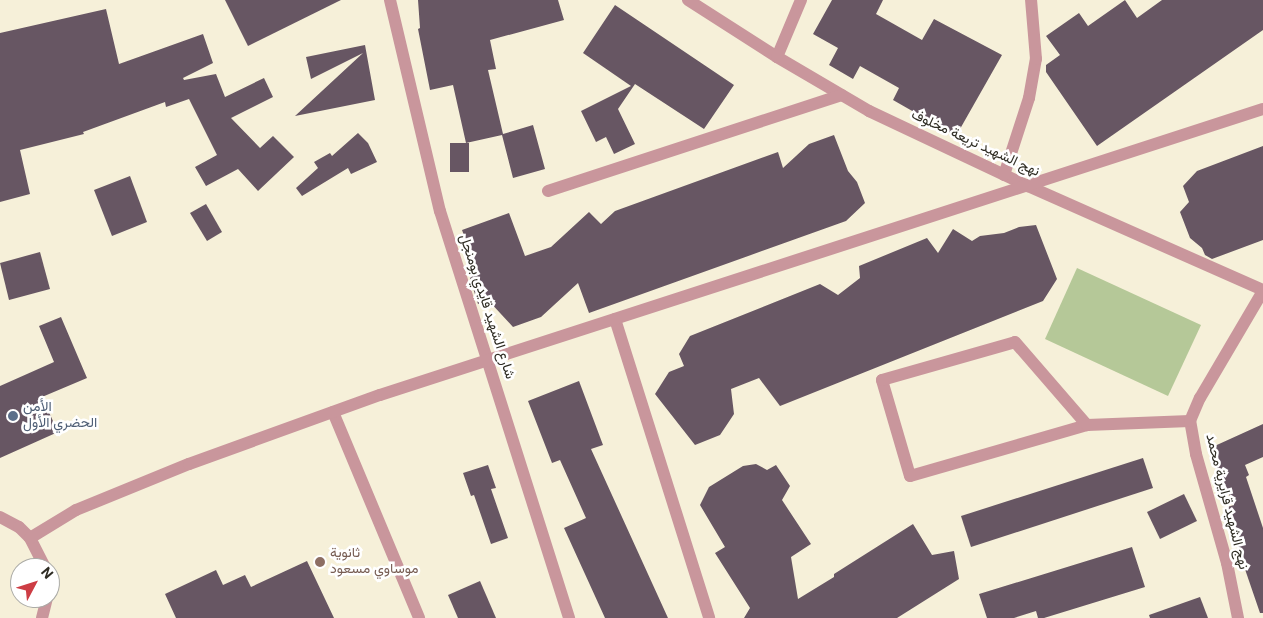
<!DOCTYPE html>
<meta charset="utf-8">
<style>
body{margin:0}
#map{position:relative;width:1263px;height:618px;overflow:hidden;background:#f6f0d9;font-family:Georgia,Vazirmatn,serif}
div>[style]{position:absolute}
[style*='--x']{left:calc(var(--x)*1px);top:calc(var(--y)*1px);width:calc(var(--w)*1px);rotate:calc(var(--a)*1deg)}
.green>*{inset:0;background:#b5c898}
.building>*{inset:0;background:#675663}
.minor>*{height:12px;margin:-6px;padding:0 6px;transform-origin:6px;border-radius:6px;background:#c9969c}
.dots>*{width:14px;height:14px;translate:-50% -50%;box-sizing:border-box;border:2px solid #fff;border-radius:50%}
span{translate:-50% -50%;white-space:nowrap;text-align:center;line-height:1.15;-webkit-text-stroke:5px #fff;paint-order:stroke}
.street-label{font-size:14px;color:#2e2c23}
.service-label{font-size:14px;color:#4e5e75}
.left{translate:0 -50%;text-align:left}
.education-label{font-size:14px;color:#785e54}
.north{position:absolute;left:10px;top:558px;width:50px;height:50px;box-sizing:border-box;background:#fff;border:1px solid #ababa7;border-radius:50%;rotate:50deg;font-size:14px;font-weight:700;line-height:20px;text-align:center;color:#2e2c23}
.north::after{content:'';display:block;margin:auto;width:18px;height:22px;background:#cd3d44;clip-path:polygon(50% 0,100% 100%,50% 72%,0 100%)}
</style>
<div id="map">
<div class="green">
<div style="clip-path:polygon(1077px 268px,1201px 325px,1168px 396px,1045px 339px)"></div>
</div>
<div class="building">
<div style="clip-path:polygon(225px 0,341px 0,248px 46px)"></div>
<div style="clip-path:polygon(418px 0,558px 0,564px 20px,490px 40px,496px 69px,488px 70px,503px 134px,533px 125px,545px 169px,513px 178px,502px 135px,466px 143px,453px 85px,430px 90px,418px 29px,420px 28px)"></div>
<div style="clip-path:polygon(832px 0,883px 0,876px 14px,922px 40px,934px 19px,1002px 55px,956px 136px,893px 100px,899px 88px,860px 66px,853px 79px,829px 65px,838px 48px,813px 34px)"></div>
<div style="clip-path:polygon(1125px 0,1137px 18px,1162px 0,1263px 0,1263px 30px,1097px 146px,1046px 72px,1046px 65px,1060px 55px,1046px 36px,1079px 13px,1088px 26px)"></div>
<div style="clip-path:polygon(615px 5px,734px 85px,704px 129px,635px 84px,618px 109px,635px 144px,614px 154px,606px 137px,596px 142px,581px 111px,631px 86px,583px 53px)"></div>
<div style="clip-path:polygon(106px 9px,119px 64px,203px 34px,213px 63px,183px 78px,184px 80px,216px 74px,225px 97px,264px 78px,273px 97px,231px 118px,260px 148px,273px 136px,294px 157px,258px 191px,238px 169px,206px 186px,195px 167px,217px 155px,189px 99px,166px 107px,165px 102px,83px 132px,84px 134px,20px 150px,30px 194px,0 202px,0 33px)"></div>
<div style="clip-path:polygon(365px 45px,375px 100px,295px 116px,363px 53px,311px 79px,306px 57px)"></div>
<div style="clip-path:polygon(358px 133px,368px 143px,377px 162px,351px 174px,348px 168px,302px 196px,296px 188px,318px 168px,314px 162px,330px 153px,332px 156px)"></div>
<div style="clip-path:polygon(834px 135px,848px 171px,857px 182px,865px 203px,846px 221px,589px 313px,578px 283px,541px 317px,513px 327px,488px 300px,478px 304px,470px 278px,477px 271px,462px 230px,509px 213px,525px 256px,551px 247px,589px 212px,601px 224px,615px 211px,778px 152px,783px 168px,809px 144px)"></div>
<div style="clip-path:polygon(450px 143px,469px 143px,469px 172px,450px 172px)"></div>
<div style="clip-path:polygon(1263px 146px,1263px 240px,1212px 259px,1205px 255px,1202px 248px,1190px 238px,1180px 212px,1189px 202px,1183px 186px,1197px 171px)"></div>
<div style="clip-path:polygon(130px 176px,147px 222px,112px 236px,94px 190px)"></div>
<div style="clip-path:polygon(206px 204px,222px 232px,207px 241px,190px 213px)"></div>
<div style="clip-path:polygon(1036px 225px,1057px 279px,1043px 301px,780px 406px,759px 378px,731px 389px,734px 414px,720px 435px,695px 445px,655px 394px,669px 372px,684px 366px,679px 354px,690px 336px,820px 284px,838px 295px,860px 278px,859px 266px,927px 238px,938px 253px,953px 229px,972px 241px,980px 236px,1004px 233px,1019px 227px)"></div>
<div style="clip-path:polygon(40px 252px,50px 289px,9px 300px,0 263px)"></div>
<div style="clip-path:polygon(61px 317px,87px 378px,42px 397px,58px 432px,0 458px,0 386px,54px 362px,39px 326px)"></div>
<div style="clip-path:polygon(579px 381px,603px 445px,591px 449px,668px 618px,605px 618px,564px 528px,586px 518px,560px 460px,552px 463px,528px 401px)"></div>
<div style="clip-path:polygon(1263px 424px,1263px 457px,1245px 465px,1249px 475px,1246px 477px,1263px 528px,1263px 613px,1260px 613px,1224px 508px,1234px 505px,1208px 449px)"></div>
<div style="clip-path:polygon(1143px 458px,1153px 488px,971px 547px,961px 516px)"></div>
<div style="clip-path:polygon(756px 464px,767px 470px,776px 465px,790px 486px,782px 500px,811px 544px,791px 557px,798px 599px,834px 577px,834px 574px,913px 524px,932px 555px,954px 551px,959px 579px,897px 618px,744px 618px,750px 608px,715px 553px,725px 547px,700px 505px,709px 487px,743px 466px)"></div>
<div style="clip-path:polygon(488px 465px,496px 488px,491px 489px,508px 538px,491px 544px,474px 495px,471px 496px,463px 473px)"></div>
<div style="clip-path:polygon(1184px 494px,1197px 521px,1160px 539px,1147px 512px)"></div>
<div style="clip-path:polygon(1132px 547px,1145px 587px,1044px 618px,1038px 618px,1036px 611px,1014px 618px,987px 618px,979px 594px)"></div>
<div style="clip-path:polygon(307px 561px,334px 618px,176px 618px,165px 594px,216px 570px,223px 585px,245px 575px,251px 587px)"></div>
<div style="clip-path:polygon(480px 581px,496px 618px,458px 618px,448px 595px)"></div>
<div style="clip-path:polygon(1200px 597px,1208px 618px,1150px 618px,1149px 615px)"></div>
</div>
<div class="minor">
<div style="--x:390;--y:0;--w:217;--a:76.7"></div>
<div style="--x:440;--y:211;--w:427;--a:72.4"></div>
<div style="--x:688;--y:0;--w:106;--a:32.6"></div>
<div style="--x:777;--y:57;--w:107;--a:30.4"></div>
<div style="--x:869;--y:111;--w:176;--a:25.3"></div>
<div style="--x:1028;--y:186;--w:257;--a:23.9"></div>
<div style="--x:777;--y:57;--w:62;--a:-67.2"></div>
<div style="--x:1004;--y:175;--w:81;--a:-72"></div>
<div style="--x:1029;--y:98;--w:40;--a:-80"></div>
<div style="--x:1036;--y:59;--w:59;--a:-94.8"></div>
<div style="--x:548;--y:191;--w:309;--a:-18.1"></div>
<div style="--x:615;--y:319;--w:313;--a:72.5"></div>
<div style="--x:333;--y:412;--w:223;--a:67.3"></div>
<div style="--x:1087;--y:425;--w:184;--a:163.9"></div>
<div style="--x:910;--y:476;--w:100;--a:-106.3"></div>
<div style="--x:882;--y:380;--w:138;--a:-15.9"></div>
<div style="--x:1015;--y:342;--w:110;--a:49.1"></div>
<div style="--x:1087;--y:425;--w:103;--a:-2.2"></div>
<div style="--x:0;--y:517;--w:21;--a:28"></div>
<div style="--x:19;--y:527;--w:16;--a:45"></div>
<div style="--x:30;--y:538;--w:34;--a:63"></div>
<div style="--x:30;--y:538;--w:54;--a:-31.3"></div>
<div style="--x:76;--y:510;--w:122;--a:-22.2"></div>
<div style="--x:189;--y:464;--w:203;--a:-19.9"></div>
<div style="--x:380;--y:395;--w:928;--a:-17.95"></div>
<div style="--x:42;--y:618;--w:21;--a:-76"></div>
<div style="--x:1238;--y:618;--w:56;--a:-101.3"></div>
<div style="--x:1227;--y:563;--w:113;--a:-105.9"></div>
<div style="--x:1196;--y:454;--w:34;--a:-100"></div>
<div style="--x:1190;--y:421;--w:25;--a:-67"></div>
<div style="--x:1200;--y:398;--w:124;--a:-59.5"></div>
</div>
<div class="dots">
<div style="left:13px;top:416px;background:#5c6f8a"></div>
<div style="left:320px;top:562px;background:#8d6e63"></div>
</div>
<div class="street-label">
<span style="left:975px;top:144px;rotate:25deg">نهج الشهيد تريعة مخلوف</span>
<span style="left:486px;top:307px;rotate:72deg">شارع الشهيد قايدي بومنجل</span>
<span style="left:1226px;top:502px;rotate:76deg">نهج الشهيد قرايرية محمد</span>
</div>
<div class="service-label">
<span class="left" style="left:23px;top:416px">الأمن<br>الحضري الأول</span>
</div>
<div class="education-label">
<span class="left" style="left:330px;top:562px">ثانوية<br>موساوي مسعود</span>
</div>
<div class="north">N</div>
</div>
